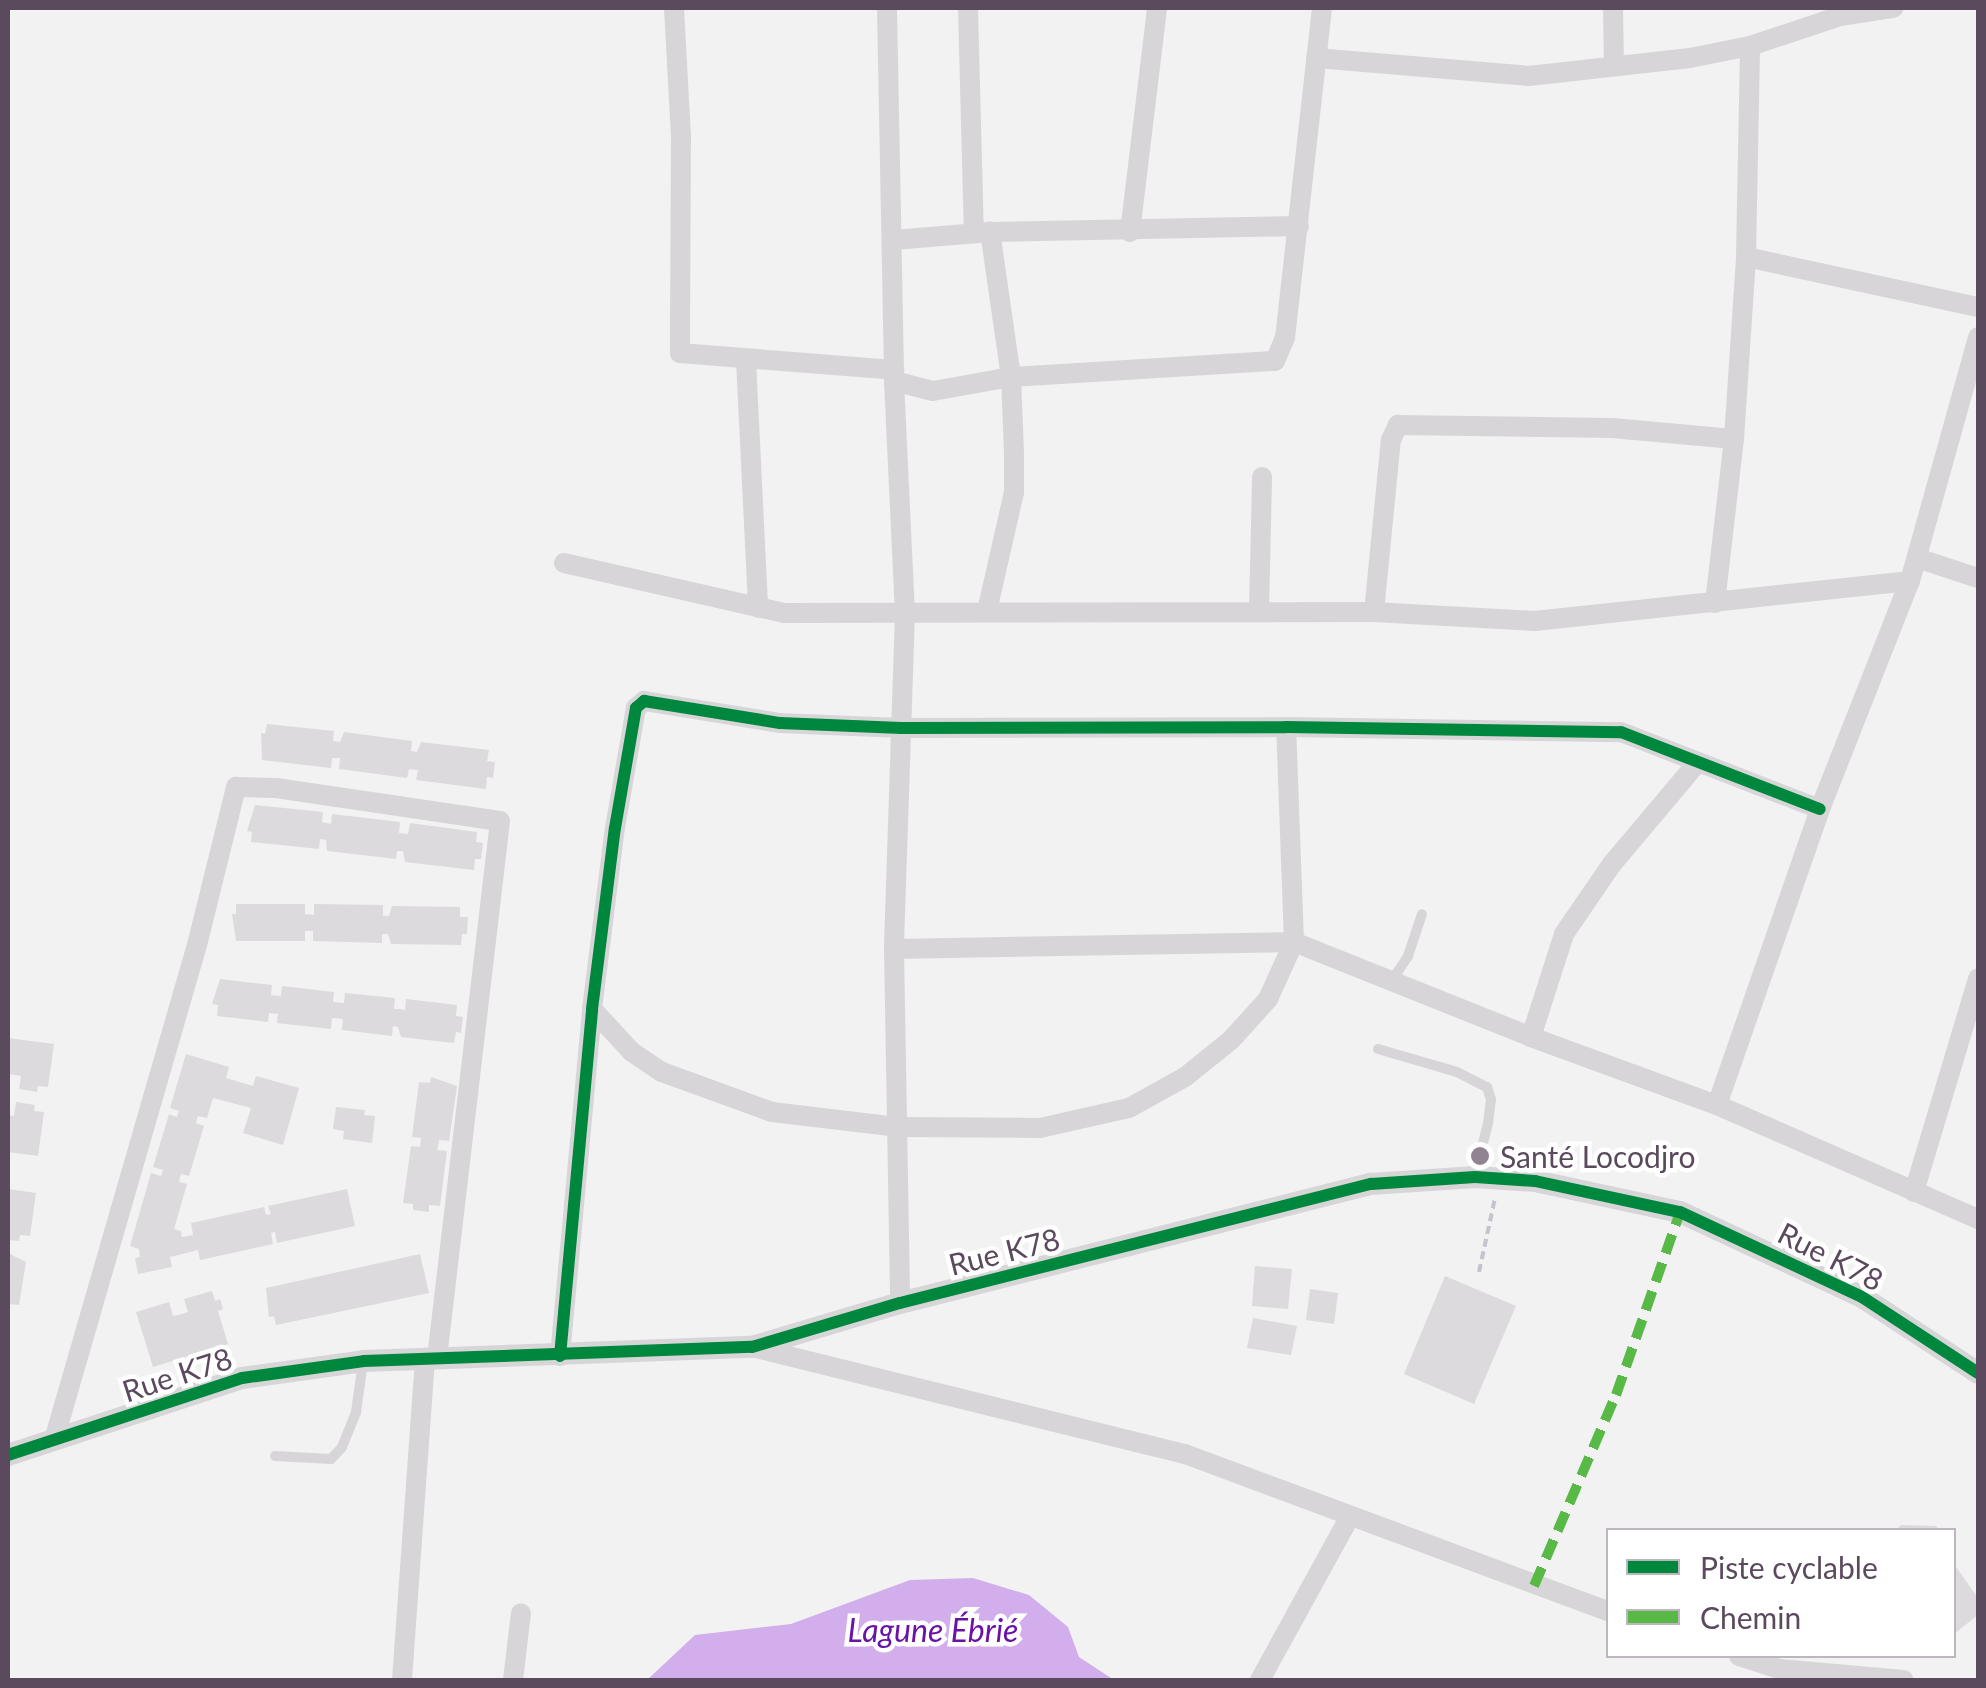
<!DOCTYPE html>
<meta charset="utf-8">
<style>
body{margin:0}
#map{position:relative;width:1986px;height:1688px;overflow:hidden;background:#f2f2f2;font-family:Lato,sans-serif}
div>[style]{position:absolute}
[style*='--x']{left:calc(var(--x)*1px);top:calc(var(--y)*1px);width:calc(var(--w)*1px);rotate:calc(var(--a)*1deg)}
.water>*{inset:0;background:#d2aeec}
.building>*{inset:0;background:#dddadd}
.path>*{height:4px;margin-top:-2px;transform-origin:0;background:repeating-linear-gradient(90deg,#c4c3ce 0 8px,transparent 0 13px)}
.service>*{height:10px;margin:-5px;padding:0 5px;transform-origin:5px;border-radius:5px;background:#d8d5d9}
.minor>*{height:20px;margin:-10px;padding:0 10px;transform-origin:10px;border-radius:10px;background:#d8d5d9}
.tertiary>*{height:22px;margin:-11px;padding:0 11px;transform-origin:11px;border-radius:11px;background:#d8d5d9}
.quiet>*{height:10px;margin-top:-5px;transform-origin:0;background:repeating-linear-gradient(90deg,#58b947 0 20px,transparent 0 30px)}
.cycleway>*{height:12px;margin:-6px;padding:0 6px;transform-origin:6px;border-radius:6px;background:#00873e}
.dots>*{width:28px;height:28px;translate:-50% -50%;box-sizing:border-box;border:5px solid #fff;border-radius:50%}
span{translate:-50% -50%;white-space:nowrap;text-align:center;line-height:1.15;-webkit-text-stroke:9px #fff;paint-order:stroke}
.poi-label{font-size:30px;color:#5b495d}
.left{translate:0 -50%;text-align:left}
.street-label{font-size:30px;color:#5b495d}
.water-label{font-size:32px;color:#6a13a7;font-style:italic}
.frame{position:absolute;inset:0;border:10px solid #5b495d;pointer-events:none}
.legend{position:absolute;left:1606px;top:1528px;width:350px;height:130px;box-sizing:border-box;background:#fff;border:2px solid #bdb6be;margin:0;padding:12px 18px;list-style:none;font-size:30px;color:#5b495d}
.legend li{display:flex;align-items:center;gap:20px;height:50px}
.legend b{width:50px;border:2px solid #bdb6be}
</style>
<div id="map">
<div class="water">
<div style="clip-path:polygon(973px 1578px,1029px 1595px,1068px 1627px,1079px 1657px,1114px 1680px,647px 1680px,695px 1635px,791px 1624px,910px 1580px)"></div>
</div>
<div class="building">
<div style="clip-path:polygon(267px 724px,334px 731px,333px 741px,340px 742px,344px 732px,412px 741px,411px 751px,417px 752px,421px 742px,489px 750px,487px 761px,495px 762px,493px 778px,487px 777px,486px 789px,416px 780px,418px 770px,409px 769px,407px 778px,339px 769px,340px 758px,332px 758px,331px 768px,262px 760px,261px 733px,265px 734px)"></div>
<div style="clip-path:polygon(255px 805px,323px 812px,322px 822px,331px 824px,332px 814px,400px 822px,399px 833px,408px 834px,410px 823px,477px 832px,476px 842px,483px 843px,481px 859px,475px 859px,474px 870px,405px 862px,403px 851px,397px 851px,396px 859px,327px 851px,326px 840px,320px 839px,319px 849px,251px 842px,252px 832px,247px 831px)"></div>
<div style="clip-path:polygon(236px 904px,305px 904px,305px 914px,314px 915px,314px 904px,383px 905px,383px 916px,389px 916px,392px 906px,460px 907px,460px 917px,468px 917px,467px 934px,462px 934px,461px 945px,391px 944px,388px 934px,382px 934px,382px 943px,313px 941px,313px 931px,305px 931px,305px 941px,236px 941px,232px 914px,236px 914px)"></div>
<div style="clip-path:polygon(220px 979px,272px 985px,271px 995px,281px 996px,282px 986px,334px 992px,333px 1002px,344px 1003px,345px 993px,395px 998px,394px 1009px,400px 1009px,405px 1010px,406px 999px,457px 1005px,456px 1016px,463px 1017px,461px 1033px,456px 1032px,454px 1043px,401px 1037px,398px 1027px,393px 1026px,392px 1036px,342px 1030px,343px 1019px,332px 1018px,331px 1029px,277px 1023px,278px 1014px,269px 1013px,268px 1022px,217px 1016px,218px 1005px,212px 1004px)"></div>
<div style="clip-path:polygon(8px 1038px,54px 1044px,48px 1087px,38px 1086px,37px 1092px,19px 1089px,21px 1076px,8px 1074px)"></div>
<div style="clip-path:polygon(186px 1054px,229px 1067px,226px 1078px,253px 1086px,256px 1076px,299px 1088px,283px 1145px,243px 1133px,251px 1108px,213px 1098px,207px 1118px,198px 1116px,196px 1123px,204px 1126px,189px 1176px,181px 1174px,179px 1182px,187px 1184px,174px 1229px,181px 1231px,182px 1237px,193px 1235px,191px 1223px,264px 1207px,266px 1215px,271px 1214px,268px 1206px,347px 1189px,355px 1226px,277px 1243px,275px 1232px,271px 1233px,273px 1244px,200px 1260px,198px 1250px,170px 1257px,172px 1267px,138px 1274px,135px 1258px,140px 1257px,139px 1249px,130px 1246px,151px 1173px,161px 1176px,163px 1170px,153px 1167px,169px 1114px,177px 1117px,179px 1111px,170px 1108px)"></div>
<div style="clip-path:polygon(431px 1077px,457px 1086px,449px 1141px,439px 1140px,438px 1146px,437px 1150px,447px 1151px,440px 1206px,429px 1205px,429px 1212px,413px 1210px,413px 1204px,403px 1203px,411px 1146px,420px 1147px,421px 1138px,412px 1137px,419px 1082px,430px 1083px)"></div>
<div style="clip-path:polygon(16px 1102px,35px 1105px,34px 1111px,44px 1112px,38px 1156px,8px 1152px,8px 1115px,14px 1116px)"></div>
<div style="clip-path:polygon(336px 1107px,365px 1110px,364px 1115px,375px 1116px,372px 1143px,343px 1139px,344px 1131px,333px 1129px)"></div>
<div style="clip-path:polygon(8px 1189px,36px 1193px,30px 1236px,20px 1235px,19px 1241px,8px 1240px)"></div>
<div style="clip-path:polygon(8px 1253px,26px 1262px,19px 1305px,8px 1304px)"></div>
<div style="clip-path:polygon(420px 1254px,429px 1293px,276px 1325px,274px 1316px,269px 1317px,266px 1288px)"></div>
<div style="clip-path:polygon(1255px 1266px,1292px 1269px,1288px 1309px,1252px 1306px)"></div>
<div style="clip-path:polygon(1445px 1276px,1516px 1306px,1474px 1404px,1404px 1374px)"></div>
<div style="clip-path:polygon(1310px 1289px,1338px 1293px,1334px 1324px,1306px 1320px)"></div>
<div style="clip-path:polygon(212px 1291px,215px 1301px,220px 1299px,223px 1309px,218px 1311px,228px 1344px,153px 1367px,136px 1312px,169px 1302px,173px 1316px,178px 1315px,188px 1312px,184px 1299px)"></div>
<div style="clip-path:polygon(1253px 1318px,1297px 1326px,1291px 1355px,1247px 1348px)"></div>
<div style="clip-path:polygon(1901px 1525px,1936px 1526px,1939px 1530px,1896px 1530px)"></div>
<div style="clip-path:polygon(1954px 1564px,1978px 1598px,1978px 1615px,1954px 1634px)"></div>
</div>
<div class="path">
<div style="--x:1479;--y:1272;--w:76;--a:-77.8"></div>
</div>
<div class="service">
<div style="--x:1392;--y:980;--w:29;--a:-56"></div>
<div style="--x:1408;--y:956;--w:44;--a:-71.6"></div>
<div style="--x:1378;--y:1049;--w:82;--a:16.2"></div>
<div style="--x:1457;--y:1072;--w:34;--a:27"></div>
<div style="--x:1487;--y:1087;--w:13;--a:72"></div>
<div style="--x:1491;--y:1099;--w:24;--a:97"></div>
<div style="--x:1488;--y:1123;--w:55;--a:103.8"></div>
<div style="--x:275;--y:1456;--w:56;--a:3.1"></div>
<div style="--x:331;--y:1459;--w:16;--a:-47"></div>
<div style="--x:342;--y:1447;--w:38;--a:-68"></div>
<div style="--x:356;--y:1412;--w:50;--a:-82"></div>
</div>
<div class="minor">
<div style="--x:674;--y:8;--w:128;--a:86.9"></div>
<div style="--x:681;--y:136;--w:217;--a:90.3"></div>
<div style="--x:680;--y:353;--w:215;--a:4.5"></div>
<div style="--x:887;--y:8;--w:373;--a:88.9"></div>
<div style="--x:894;--y:381;--w:232;--a:87.3"></div>
<div style="--x:905;--y:613;--w:336;--a:91.9"></div>
<div style="--x:894;--y:949;--w:354;--a:89"></div>
<div style="--x:968;--y:8;--w:225;--a:88.5"></div>
<div style="--x:1613;--y:8;--w:58;--a:89"></div>
<div style="--x:1316;--y:58;--w:214;--a:4.8"></div>
<div style="--x:1529;--y:76;--w:162;--a:-6.4"></div>
<div style="--x:1690;--y:58;--w:61;--a:-11.3"></div>
<div style="--x:1750;--y:46;--w:95;--a:-18.4"></div>
<div style="--x:1840;--y:16;--w:54;--a:-8.6"></div>
<div style="--x:1130;--y:232;--w:226;--a:-83.1"></div>
<div style="--x:894;--y:240;--w:96;--a:-4.8"></div>
<div style="--x:990;--y:232;--w:309;--a:-1.1"></div>
<div style="--x:1746;--y:257;--w:237;--a:12.2"></div>
<div style="--x:746;--y:360;--w:248;--a:87.2"></div>
<div style="--x:894;--y:381;--w:40;--a:14.4"></div>
<div style="--x:933;--y:391;--w:79;--a:-10.2"></div>
<div style="--x:1011;--y:377;--w:264;--a:-3.5"></div>
<div style="--x:1275;--y:361;--w:25;--a:-67"></div>
<div style="--x:1285;--y:338;--w:332;--a:-83.6"></div>
<div style="--x:1917;--y:558;--w:64;--a:18.2"></div>
<div style="--x:564;--y:563;--w:226;--a:12.8"></div>
<div style="--x:784;--y:613;--w:590;--a:-0.1"></div>
<div style="--x:1374;--y:612;--w:161;--a:3.2"></div>
<div style="--x:1535;--y:621;--w:377;--a:-6.1"></div>
<div style="--x:1715;--y:603;--w:165;--a:-83.4"></div>
<div style="--x:1734;--y:439;--w:182;--a:-86.2"></div>
<div style="--x:1746;--y:257;--w:211;--a:-88.9"></div>
<div style="--x:987;--y:611;--w:122;--a:-77.2"></div>
<div style="--x:1014;--y:492;--w:38;--a:-90"></div>
<div style="--x:1014;--y:454;--w:77;--a:-92.2"></div>
<div style="--x:1011;--y:377;--w:147;--a:-98.2"></div>
<div style="--x:1259;--y:612;--w:135;--a:-88.7"></div>
<div style="--x:1374;--y:612;--w:173;--a:-84.4"></div>
<div style="--x:1391;--y:440;--w:17;--a:-65"></div>
<div style="--x:1398;--y:425;--w:214;--a:0.8"></div>
<div style="--x:1612;--y:428;--w:122;--a:5.2"></div>
<div style="--x:894;--y:949;--w:400;--a:-1"></div>
<div style="--x:1294;--y:942;--w:255;--a:21.8"></div>
<div style="--x:1531;--y:1037;--w:198;--a:20.1"></div>
<div style="--x:1717;--y:1105;--w:285;--a:23.6"></div>
<div style="--x:592;--y:1009;--w:59;--a:47.1"></div>
<div style="--x:632;--y:1052;--w:36;--a:34"></div>
<div style="--x:662;--y:1072;--w:117;--a:20"></div>
<div style="--x:772;--y:1112;--w:126;--a:6.8"></div>
<div style="--x:897;--y:1127;--w:143;--a:0.4"></div>
<div style="--x:1040;--y:1128;--w:91;--a:-12.7"></div>
<div style="--x:1129;--y:1108;--w:64;--a:-29"></div>
<div style="--x:1185;--y:1077;--w:59;--a:-38.8"></div>
<div style="--x:1231;--y:1040;--w:55;--a:-47.9"></div>
<div style="--x:1268;--y:999;--w:63;--a:-65.5"></div>
<div style="--x:1294;--y:942;--w:215;--a:-92.1"></div>
<div style="--x:1531;--y:1037;--w:108;--a:-72.2"></div>
<div style="--x:1564;--y:934;--w:85;--a:-55.6"></div>
<div style="--x:1612;--y:864;--w:132;--a:-49.9"></div>
<div style="--x:1717;--y:1105;--w:313;--a:-70.8"></div>
<div style="--x:1820;--y:809;--w:245;--a:-68.5"></div>
<div style="--x:1910;--y:581;--w:253;--a:-74.4"></div>
<div style="--x:1914;--y:1192;--w:223;--a:-73.3"></div>
<div style="--x:752;--y:1347;--w:446;--a:13.9"></div>
<div style="--x:1185;--y:1454;--w:451;--a:20.4"></div>
<div style="--x:560;--y:1356;--w:348;--a:-84.7"></div>
<div style="--x:592;--y:1009;--w:182;--a:-82.8"></div>
<div style="--x:615;--y:828;--w:122;--a:-80.1"></div>
<div style="--x:636;--y:708;--w:11;--a:-41"></div>
<div style="--x:644;--y:701;--w:138;--a:9.2"></div>
<div style="--x:780;--y:723;--w:121;--a:2.4"></div>
<div style="--x:901;--y:728;--w:385;--a:-0.1"></div>
<div style="--x:1286;--y:727;--w:335;--a:0.9"></div>
<div style="--x:1621;--y:732;--w:213;--a:21.2"></div>
<div style="--x:54;--y:1440;--w:515;--a:-73.89"></div>
<div style="--x:197;--y:945;--w:163;--a:-76.1"></div>
<div style="--x:236;--y:787;--w:40;--a:1.4"></div>
<div style="--x:276;--y:788;--w:226;--a:8.4"></div>
<div style="--x:500;--y:821;--w:541;--a:96.69"></div>
<div style="--x:1739;--y:1656;--w:42;--a:18"></div>
<div style="--x:1779;--y:1669;--w:125;--a:5"></div>
<div style="--x:402;--y:1680;--w:323;--a:-85.9"></div>
<div style="--x:513;--y:1680;--w:67;--a:-83.2"></div>
<div style="--x:1260;--y:1680;--w:187;--a:-61.2"></div>
</div>
<div class="tertiary">
<div style="--x:8;--y:1455;--w:246;--a:-18.2"></div>
<div style="--x:242;--y:1378;--w:123;--a:-7.9"></div>
<div style="--x:364;--y:1361;--w:388;--a:-2.1"></div>
<div style="--x:752;--y:1347;--w:154;--a:-16.6"></div>
<div style="--x:900;--y:1303;--w:486;--a:-14.2"></div>
<div style="--x:1371;--y:1184;--w:104;--a:-3.9"></div>
<div style="--x:1475;--y:1177;--w:60;--a:3.8"></div>
<div style="--x:1535;--y:1181;--w:148;--a:12.1"></div>
<div style="--x:1680;--y:1212;--w:201;--a:25"></div>
<div style="--x:1862;--y:1297;--w:139;--a:33.2"></div>
</div>
<div class="quiet">
<div style="--x:1534;--y:1586;--w:208;--a:-66.8"></div>
<div style="--x:1616;--y:1395;--w:194;--a:-70.7"></div>
</div>
<div class="cycleway">
<div style="--x:560;--y:1356;--w:348;--a:-84.7"></div>
<div style="--x:592;--y:1009;--w:182;--a:-82.8"></div>
<div style="--x:615;--y:828;--w:122;--a:-80.1"></div>
<div style="--x:636;--y:708;--w:11;--a:-41"></div>
<div style="--x:644;--y:701;--w:138;--a:9.2"></div>
<div style="--x:780;--y:723;--w:121;--a:2.4"></div>
<div style="--x:901;--y:728;--w:385;--a:-0.1"></div>
<div style="--x:1286;--y:727;--w:335;--a:0.9"></div>
<div style="--x:1621;--y:732;--w:213;--a:21.2"></div>
<div style="--x:8;--y:1455;--w:246;--a:-18.2"></div>
<div style="--x:242;--y:1378;--w:123;--a:-7.9"></div>
<div style="--x:364;--y:1361;--w:388;--a:-2.1"></div>
<div style="--x:752;--y:1347;--w:154;--a:-16.6"></div>
<div style="--x:900;--y:1303;--w:486;--a:-14.2"></div>
<div style="--x:1371;--y:1184;--w:104;--a:-3.9"></div>
<div style="--x:1475;--y:1177;--w:60;--a:3.8"></div>
<div style="--x:1535;--y:1181;--w:148;--a:12.1"></div>
<div style="--x:1680;--y:1212;--w:201;--a:25"></div>
<div style="--x:1862;--y:1297;--w:139;--a:33.2"></div>
</div>
<div class="dots">
<div style="left:1480px;top:1156px;background:#908491"></div>
</div>
<div class="poi-label">
<span class="left" style="left:1500px;top:1156px">Santé Locodjro</span>
</div>
<div class="street-label">
<span style="left:1004px;top:1251px;rotate:-14deg">Rue K78</span>
<span style="left:1831px;top:1256px;rotate:27deg">Rue K78</span>
<span style="left:177px;top:1374px;rotate:-18deg">Rue K78</span>
</div>
<div class="water-label">
<span style="left:933px;top:1630px">Lagune Ébrié</span>
</div>
<div class="frame"></div>
<ul class="legend">
<li><b style="height:12px;background:#00873e"></b>Piste cyclable</li>
<li><b style="height:12px;background:#58b947"></b>Chemin</li>
</ul>
</div>
